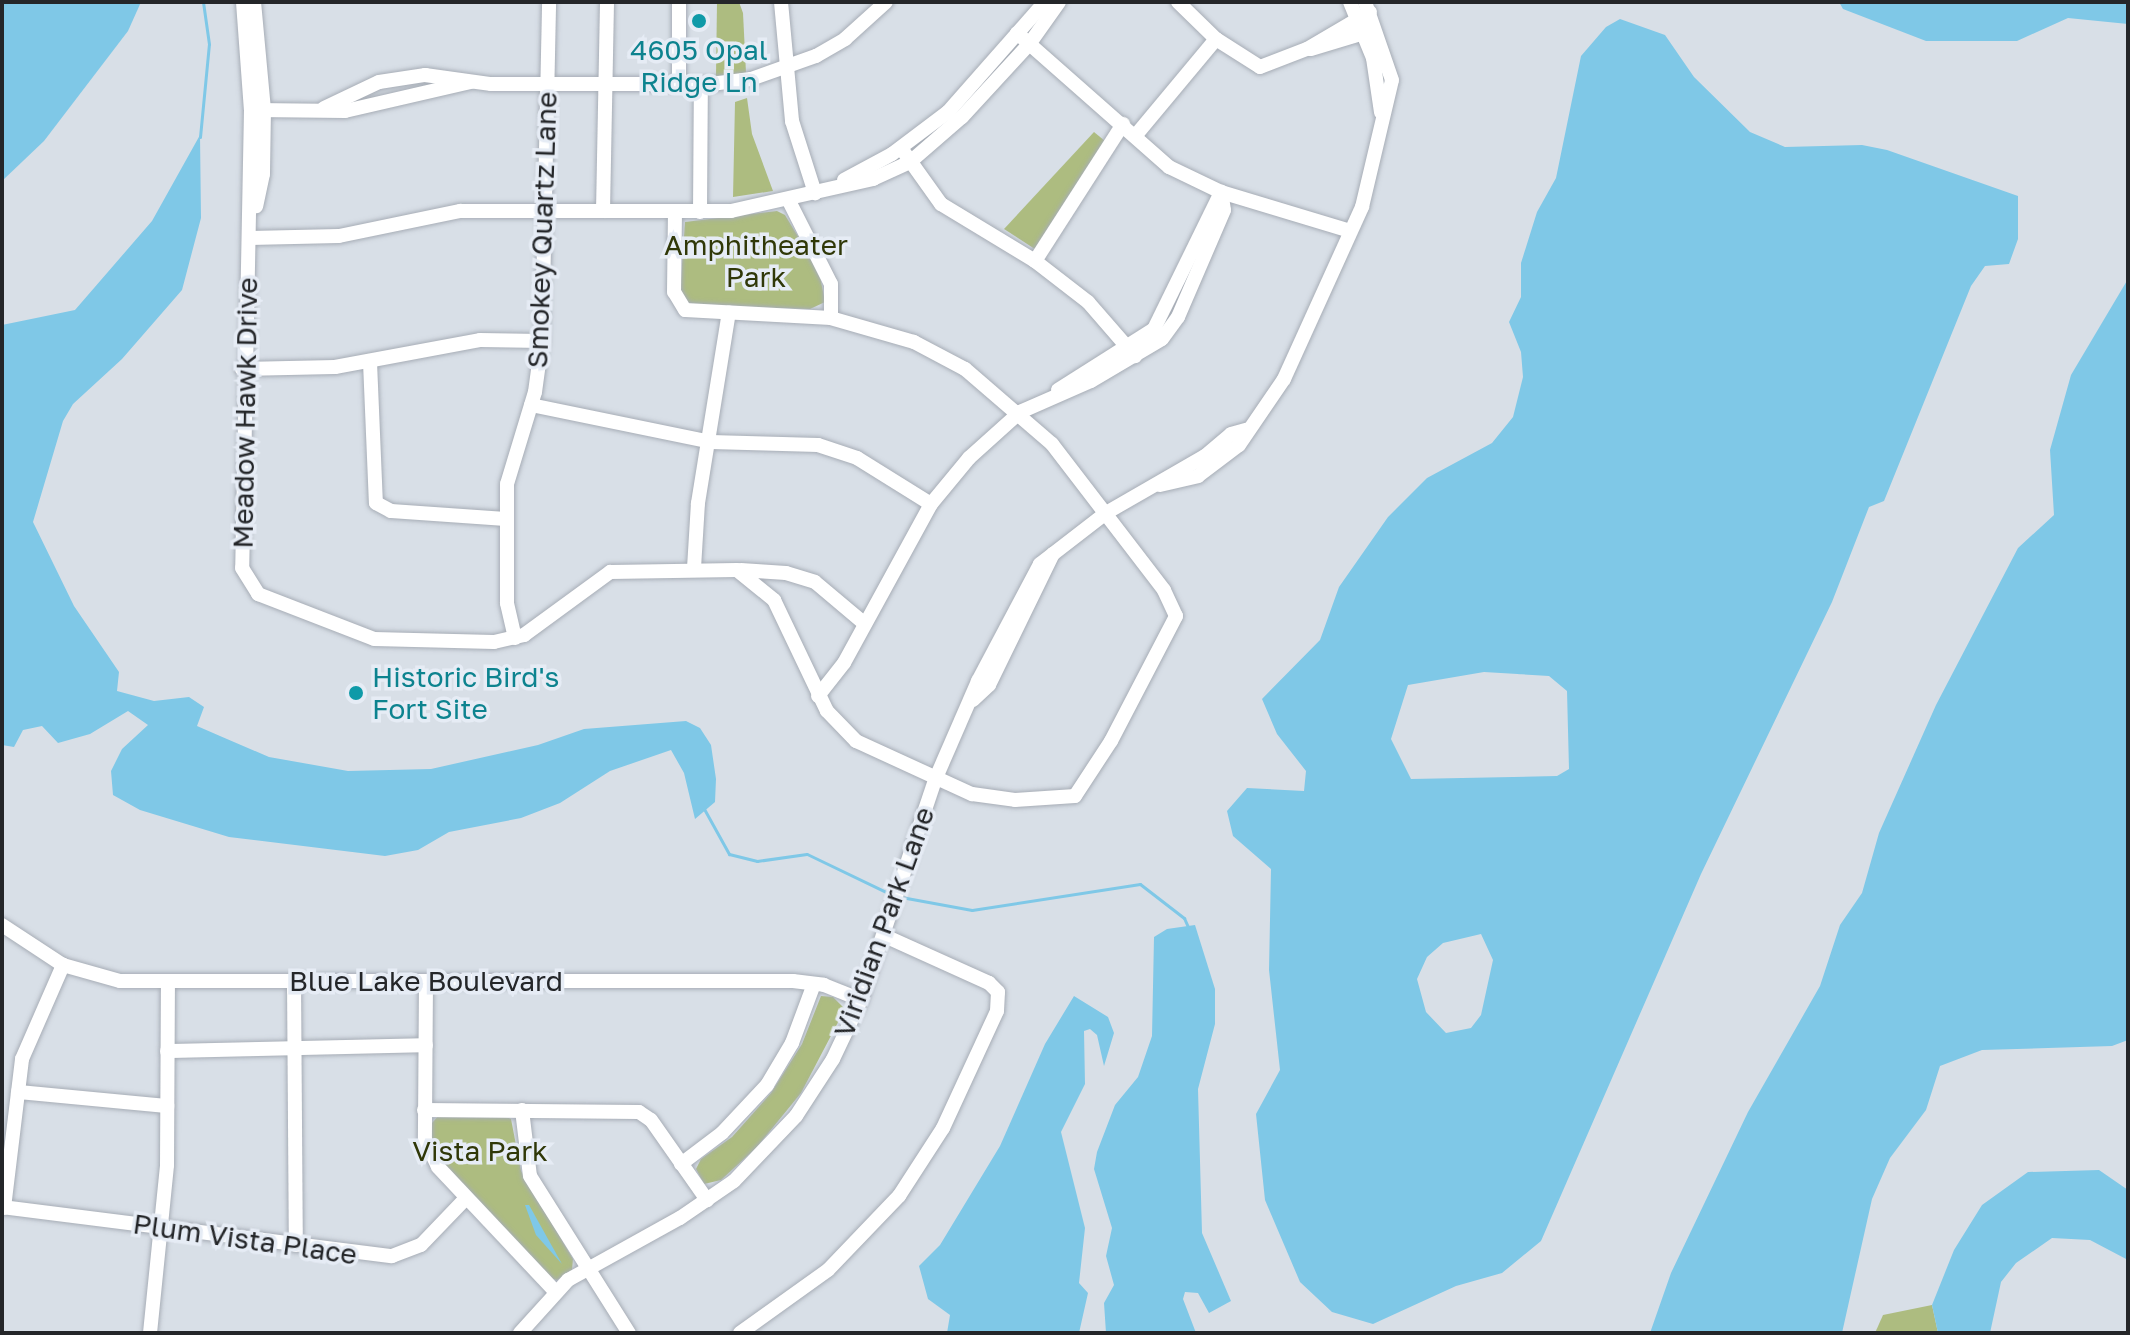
<!DOCTYPE html>
<style>
body{margin:0}
#map{position:relative;width:2130px;height:1335px;overflow:hidden;background:#d8dfe7;font-family:"Golos Text",sans-serif}
div>[style]{position:absolute}
[style*='--x']{left:calc(var(--x)*1px);top:calc(var(--y)*1px);width:calc(var(--w)*1px);rotate:calc(var(--a)*1deg)}
.green>*{inset:0;background:#adbc80}
.water>*{inset:0;background:#7fc8e7}
.stream>*{height:3px;margin:-1.5px;padding:0 1.5px;transform-origin:1.5px;border-radius:1.5px;background:#7fc8e7}
.roads{filter:drop-shadow(0 0 2px #a7adb6) drop-shadow(0 0 2px #a7adb6)}
.minor>*{height:14px;margin:-7px;padding:0 7px;transform-origin:7px;border-radius:7px;background:#fff}
.dots>*{width:22px;height:22px;translate:-50% -50%;box-sizing:border-box;border:4px solid #e6ecf5;border-radius:50%}
span{translate:-50% -50%;white-space:nowrap;text-align:center;line-height:1.15;-webkit-text-stroke:7px #e6ecf5;paint-order:stroke}
.culture-label{font-size:28px;color:#0d838f}
.left{translate:0 -50%;text-align:left}
.street-label{font-size:28px;color:#242629}
.park-label{font-size:28px;color:#303808}
.frame{position:absolute;inset:0;border:4px solid #242629;pointer-events:none}
</style>
<div id="map">
<div class="green">
<div style="clip-path:polygon(717px 2px,739px 2px,743px 13px,746px 73px,716px 76px)"></div>
<div style="clip-path:polygon(747px 98px,752px 134px,773px 191px,733px 197px,735px 102px)"></div>
<div style="clip-path:polygon(1094px 132px,1111px 146px,1044px 255px,1004px 229px)"></div>
<div style="clip-path:polygon(777px 211px,785px 215px,819px 271px,825px 302px,810px 309px,690px 306px,680px 294px,685px 222px)"></div>
<div style="clip-path:polygon(821px 996px,833px 997px,845px 1009px,801px 1093px,756px 1148px,721px 1180px,704px 1184px,696px 1169px,701px 1159px,732px 1137px,771px 1093px,802px 1044px)"></div>
<div style="clip-path:polygon(496px 1113px,511px 1119px,521px 1171px,573px 1259px,572px 1270px,557px 1280px,545px 1277px,440px 1161px,431px 1137px,432px 1123px,439px 1115px)"></div>
<div style="clip-path:polygon(1932px 1305px,1938px 1333px,1875px 1333px,1883px 1315px)"></div>
</div>
<div class="water">
<div style="clip-path:polygon(2px 2px,141px 2px,128px 31px,44px 141px,2px 181px)"></div>
<div style="clip-path:polygon(1839px 2px,2128px 2px,2128px 24px,2068px 18px,2017px 41px,1926px 41px,1843px 9px)"></div>
<div style="clip-path:polygon(evenodd,1620px 19px,1665px 35px,1694px 77px,1750px 132px,1785px 147px,1862px 145px,1887px 150px,2018px 196px,2018px 239px,2009px 264px,1985px 266px,1971px 286px,1884px 501px,1869px 507px,1832px 602px,1701px 874px,1541px 1241px,1502px 1273px,1456px 1286px,1373px 1324px,1332px 1312px,1300px 1282px,1265px 1200px,1256px 1114px,1280px 1070px,1269px 970px,1271px 869px,1233px 836px,1227px 811px,1247px 788px,1304px 791px,1306px 771px,1277px 734px,1262px 699px,1320px 640px,1339px 587px,1388px 517px,1427px 478px,1492px 443px,1513px 417px,1523px 377px,1521px 352px,1509px 322px,1521px 297px,1521px 263px,1537px 212px,1556px 178px,1581px 56px,1606px 27px,1620px 19px,1484px 672px,1549px 676px,1567px 691px,1569px 769px,1557px 776px,1411px 779px,1391px 739px,1408px 685px,1484px 672px,1620px 19px,1481px 934px,1493px 960px,1481px 1015px,1471px 1028px,1446px 1033px,1426px 1012px,1417px 979px,1427px 957px,1443px 943px,1481px 934px)"></div>
<div style="clip-path:polygon(200px 135px,201px 218px,182px 290px,122px 359px,73px 404px,63px 421px,33px 522px,74px 606px,119px 672px,117px 691px,154px 701px,189px 697px,204px 707px,197px 726px,220px 736px,269px 757px,348px 771px,431px 769px,538px 745px,584px 729px,686px 721px,700px 728px,711px 745px,716px 779px,715px 802px,695px 819px,684px 773px,671px 750px,610px 771px,560px 803px,521px 818px,449px 832px,418px 850px,385px 856px,229px 837px,140px 810px,113px 795px,111px 771px,122px 749px,148px 725px,128px 711px,90px 734px,58px 743px,42px 726px,23px 730px,14px 747px,2px 745px,2px 325px,75px 310px,152px 221px)"></div>
<div style="clip-path:polygon(2128px 279px,2128px 1040px,2112px 1046px,1982px 1050px,1940px 1066px,1926px 1110px,1890px 1158px,1872px 1199px,1842px 1333px,1650px 1333px,1671px 1273px,1748px 1112px,1820px 986px,1840px 925px,1862px 893px,1879px 833px,1936px 705px,2018px 548px,2054px 515px,2050px 450px,2071px 375px)"></div>
<div style="clip-path:polygon(1195px 925px,1215px 989px,1215px 1024px,1198px 1089px,1202px 1233px,1231px 1301px,1209px 1313px,1198px 1293px,1185px 1292px,1183px 1299px,1196px 1333px,1106px 1333px,1104px 1303px,1114px 1285px,1106px 1256px,1112px 1228px,1094px 1169px,1097px 1152px,1115px 1105px,1138px 1077px,1152px 1036px,1154px 937px,1167px 929px)"></div>
<div style="clip-path:polygon(1074px 996px,1108px 1017px,1114px 1033px,1104px 1066px,1097px 1035px,1090px 1029px,1084px 1031px,1085px 1084px,1061px 1132px,1085px 1228px,1079px 1283px,1088px 1293px,1079px 1333px,947px 1333px,950px 1315px,928px 1299px,919px 1266px,940px 1245px,1000px 1146px,1045px 1044px)"></div>
<div style="clip-path:polygon(2099px 1170px,2128px 1190px,2128px 1260px,2090px 1240px,2052px 1238px,2016px 1263px,2001px 1282px,1990px 1333px,1938px 1333px,1932px 1305px,1954px 1250px,1982px 1205px,2028px 1172px)"></div>
<div style="clip-path:polygon(525px 1205px,529px 1205px,562px 1264px,536px 1235px)"></div>
</div>
<div class="stream">
<div style="--x:200;--y:137;--w:93;--a:-84.5"></div>
<div style="--x:209;--y:44;--w:42;--a:-98.1"></div>
<div style="--x:703;--y:807;--w:54;--a:61"></div>
<div style="--x:729;--y:854;--w:29;--a:14"></div>
<div style="--x:757;--y:861;--w:50;--a:-8"></div>
<div style="--x:807;--y:854;--w:92;--a:25.7"></div>
<div style="--x:901;--y:897;--w:72;--a:10.4"></div>
<div style="--x:972;--y:910;--w:170;--a:-8.8"></div>
<div style="--x:1140;--y:884;--w:56;--a:37.7"></div>
<div style="--x:1184;--y:918;--w:10;--a:66"></div>
</div>
<div class="roads">
<div class="minor">
<div style="--x:243;--y:2;--w:108;--a:85.8"></div>
<div style="--x:251;--y:110;--w:458;--a:91.1"></div>
<div style="--x:242;--y:568;--w:31;--a:58"></div>
<div style="--x:258;--y:594;--w:124;--a:21.2"></div>
<div style="--x:374;--y:639;--w:120;--a:1.4"></div>
<div style="--x:494;--y:642;--w:31;--a:-13"></div>
<div style="--x:524;--y:635;--w:107;--a:-36.2"></div>
<div style="--x:610;--y:572;--w:127;--a:-0.9"></div>
<div style="--x:737;--y:570;--w:48;--a:39"></div>
<div style="--x:774;--y:600;--w:123;--a:64.5"></div>
<div style="--x:827;--y:711;--w:42;--a:46"></div>
<div style="--x:856;--y:741;--w:128;--a:24.6"></div>
<div style="--x:972;--y:794;--w:43;--a:7.9"></div>
<div style="--x:1015;--y:800;--w:60;--a:-3.8"></div>
<div style="--x:1075;--y:796;--w:66;--a:-56.8"></div>
<div style="--x:1111;--y:741;--w:141;--a:-62.5"></div>
<div style="--x:1176;--y:616;--w:29;--a:-115"></div>
<div style="--x:1164;--y:590;--w:184;--a:-127.5"></div>
<div style="--x:1052;--y:444;--w:115;--a:-139.2"></div>
<div style="--x:965;--y:369;--w:58;--a:-152.1"></div>
<div style="--x:914;--y:342;--w:86;--a:-163.9"></div>
<div style="--x:831;--y:318;--w:146;--a:-176.9"></div>
<div style="--x:685;--y:310;--w:21;--a:-121"></div>
<div style="--x:674;--y:292;--w:80;--a:-89.3"></div>
<div style="--x:254;--y:2;--w:107;--a:84.7"></div>
<div style="--x:264;--y:109;--w:65;--a:90.9"></div>
<div style="--x:263;--y:174;--w:33;--a:102"></div>
<div style="--x:679;--y:2;--w:81;--a:90"></div>
<div style="--x:781;--y:2;--w:120;--a:84.7"></div>
<div style="--x:792;--y:121;--w:76;--a:72.3"></div>
<div style="--x:1178;--y:2;--w:53;--a:44.2"></div>
<div style="--x:1216;--y:39;--w:52;--a:32.5"></div>
<div style="--x:1260;--y:67;--w:50;--a:-21"></div>
<div style="--x:1307;--y:49;--w:73;--a:-30.4"></div>
<div style="--x:1350;--y:2;--w:61;--a:67.7"></div>
<div style="--x:1373;--y:58;--w:55;--a:81.6"></div>
<div style="--x:1017;--y:33;--w:203;--a:41.4"></div>
<div style="--x:1169;--y:167;--w:58;--a:25.7"></div>
<div style="--x:1221;--y:192;--w:135;--a:16.8"></div>
<div style="--x:1311;--y:49;--w:63;--a:-16.7"></div>
<div style="--x:324;--y:108;--w:61;--a:-25.3"></div>
<div style="--x:379;--y:82;--w:47;--a:-8.7"></div>
<div style="--x:425;--y:75;--w:67;--a:7.8"></div>
<div style="--x:491;--y:84;--w:220;--a:0"></div>
<div style="--x:711;--y:84;--w:40;--a:-7.1"></div>
<div style="--x:751;--y:79;--w:69;--a:-19.5"></div>
<div style="--x:816;--y:56;--w:34;--a:-30"></div>
<div style="--x:845;--y:39;--w:55;--a:-42.1"></div>
<div style="--x:255;--y:110;--w:90;--a:0.6"></div>
<div style="--x:345;--y:111;--w:129;--a:-13"></div>
<div style="--x:1136;--y:135;--w:125;--a:-50.2"></div>
<div style="--x:901;--y:148;--w:69;--a:54.5"></div>
<div style="--x:941;--y:204;--w:110;--a:31.2"></div>
<div style="--x:1035;--y:261;--w:67;--a:37.7"></div>
<div style="--x:1088;--y:302;--w:72;--a:49"></div>
<div style="--x:844;--y:180;--w:55;--a:-28.4"></div>
<div style="--x:892;--y:154;--w:70;--a:-36.9"></div>
<div style="--x:948;--y:112;--w:147;--a:-48.6"></div>
<div style="--x:789;--y:201;--w:93;--a:63.2"></div>
<div style="--x:831;--y:284;--w:34;--a:90"></div>
<div style="--x:603;--y:211;--w:209;--a:-88.9"></div>
<div style="--x:700;--y:212;--w:128;--a:-89.6"></div>
<div style="--x:250;--y:238;--w:89;--a:-1.3"></div>
<div style="--x:339;--y:236;--w:124;--a:-11.7"></div>
<div style="--x:460;--y:211;--w:271;--a:0"></div>
<div style="--x:731;--y:211;--w:146;--a:-12.7"></div>
<div style="--x:873;--y:179;--w:41;--a:-24.7"></div>
<div style="--x:910;--y:162;--w:69;--a:-40.9"></div>
<div style="--x:962;--y:117;--w:100;--a:-47.4"></div>
<div style="--x:1030;--y:43;--w:50;--a:-54.7"></div>
<div style="--x:1035;--y:261;--w:163;--a:-57.3"></div>
<div style="--x:370;--y:362;--w:141;--a:87.6"></div>
<div style="--x:376;--y:503;--w:17;--a:28"></div>
<div style="--x:391;--y:511;--w:115;--a:4"></div>
<div style="--x:242;--y:369;--w:93;--a:-1.2"></div>
<div style="--x:335;--y:367;--w:147;--a:-10.5"></div>
<div style="--x:480;--y:340;--w:62;--a:0.9"></div>
<div style="--x:1058;--y:390;--w:114;--a:-32.4"></div>
<div style="--x:1154;--y:329;--w:153;--a:-63.9"></div>
<div style="--x:531;--y:405;--w:184;--a:11.6"></div>
<div style="--x:711;--y:442;--w:107;--a:1.6"></div>
<div style="--x:818;--y:445;--w:41;--a:18.4"></div>
<div style="--x:857;--y:458;--w:87;--a:31.9"></div>
<div style="--x:1160;--y:485;--w:39;--a:-13"></div>
<div style="--x:1198;--y:476;--w:51;--a:-37.1"></div>
<div style="--x:1239;--y:445;--w:80;--a:-55.7"></div>
<div style="--x:1284;--y:379;--w:189;--a:-65.6"></div>
<div style="--x:1362;--y:207;--w:130;--a:-76.7"></div>
<div style="--x:1392;--y:80;--w:83;--a:-109.1"></div>
<div style="--x:694;--y:568;--w:65;--a:-86.5"></div>
<div style="--x:698;--y:503;--w:193;--a:-80.8"></div>
<div style="--x:741;--y:570;--w:45;--a:3.8"></div>
<div style="--x:786;--y:573;--w:30;--a:17"></div>
<div style="--x:815;--y:582;--w:65;--a:40"></div>
<div style="--x:515;--y:638;--w:36;--a:-103"></div>
<div style="--x:507;--y:603;--w:119;--a:-90"></div>
<div style="--x:507;--y:484;--w:96;--a:-73.1"></div>
<div style="--x:535;--y:392;--w:51;--a:-82.2"></div>
<div style="--x:542;--y:341;--w:339;--a:-88.8"></div>
<div style="--x:818;--y:696;--w:42;--a:-51.8"></div>
<div style="--x:844;--y:663;--w:181;--a:-61.3"></div>
<div style="--x:931;--y:504;--w:60;--a:-50.4"></div>
<div style="--x:969;--y:458;--w:69;--a:-42"></div>
<div style="--x:1020;--y:412;--w:77;--a:-23.6"></div>
<div style="--x:1091;--y:381;--w:82;--a:-30.6"></div>
<div style="--x:1162;--y:339;--w:27;--a:-54"></div>
<div style="--x:1178;--y:317;--w:116;--a:-66.7"></div>
<div style="--x:1224;--y:210;--w:18;--a:-99"></div>
<div style="--x:973;--y:700;--w:22;--a:-43"></div>
<div style="--x:989;--y:685;--w:146;--a:-64"></div>
<div style="--x:2;--y:925;--w:73;--a:33.3"></div>
<div style="--x:63;--y:965;--w:59;--a:15.7"></div>
<div style="--x:120;--y:981;--w:673;--a:0"></div>
<div style="--x:793;--y:981;--w:31;--a:7"></div>
<div style="--x:824;--y:985;--w:40;--a:22"></div>
<div style="--x:294;--y:980;--w:265;--a:89.6"></div>
<div style="--x:426;--y:981;--w:159;--a:90.4"></div>
<div style="--x:425;--y:1140;--w:30;--a:64"></div>
<div style="--x:438;--y:1167;--w:169;--a:46.7"></div>
<div style="--x:167;--y:1051;--w:259;--a:-1.3"></div>
<div style="--x:18;--y:1092;--w:150;--a:5.4"></div>
<div style="--x:424;--y:1110;--w:215;--a:0.5"></div>
<div style="--x:639;--y:1112;--w:14;--a:34"></div>
<div style="--x:651;--y:1120;--w:98;--a:55"></div>
<div style="--x:522;--y:1110;--w:66;--a:83.1"></div>
<div style="--x:530;--y:1176;--w:186;--a:57.8"></div>
<div style="--x:681;--y:1164;--w:51;--a:-37.1"></div>
<div style="--x:722;--y:1133;--w:66;--a:-46.8"></div>
<div style="--x:767;--y:1085;--w:49;--a:-59.2"></div>
<div style="--x:792;--y:1043;--w:63;--a:-69.6"></div>
<div style="--x:2;--y:1207;--w:393;--a:7.2"></div>
<div style="--x:392;--y:1256;--w:31;--a:-21"></div>
<div style="--x:421;--y:1245;--w:65;--a:-46.2"></div>
<div style="--x:4;--y:1208;--w:150;--a:-83.1"></div>
<div style="--x:22;--y:1059;--w:103;--a:-66.4"></div>
<div style="--x:150;--y:1333;--w:169;--a:-84.2"></div>
<div style="--x:167;--y:1165;--w:181;--a:-89.7"></div>
<div style="--x:520;--y:1333;--w:72;--a:-47.8"></div>
<div style="--x:568;--y:1280;--w:128;--a:-29"></div>
<div style="--x:680;--y:1218;--w:65;--a:-34.4"></div>
<div style="--x:734;--y:1181;--w:90;--a:-46.4"></div>
<div style="--x:796;--y:1116;--w:68;--a:-57"></div>
<div style="--x:833;--y:1059;--w:65;--a:-64.6"></div>
<div style="--x:861;--y:1000;--w:232;--a:-71.4"></div>
<div style="--x:935;--y:780;--w:108;--a:-66.5"></div>
<div style="--x:978;--y:681;--w:132;--a:-62.1"></div>
<div style="--x:1040;--y:564;--w:83;--a:-37.7"></div>
<div style="--x:1106;--y:513;--w:114;--a:-29.9"></div>
<div style="--x:1205;--y:456;--w:34;--a:-40"></div>
<div style="--x:1231;--y:434;--w:15;--a:-16"></div>
<div style="--x:740;--y:1333;--w:108;--a:-35.6"></div>
<div style="--x:828;--y:1270;--w:103;--a:-46.2"></div>
<div style="--x:899;--y:1196;--w:81;--a:-57.1"></div>
<div style="--x:943;--y:1128;--w:129;--a:-65.2"></div>
<div style="--x:997;--y:1011;--w:19;--a:-87"></div>
<div style="--x:998;--y:992;--w:13;--a:-135"></div>
<div style="--x:989;--y:983;--w:114;--a:-155.7"></div>
</div>
</div>
<div class="dots">
<div style="left:699px;top:21px;background:#0f9aa8"></div>
<div style="left:356px;top:693px;background:#0f9aa8"></div>
</div>
<div class="culture-label">
<span style="left:699px;top:66px">4605 Opal<br>Ridge Ln</span>
<span class="left" style="left:372px;top:693px">Historic Bird's<br>Fort Site</span>
</div>
<div class="street-label">
<span style="left:542px;top:230px;rotate:-88deg">Smokey Quartz Lane</span>
<span style="left:245px;top:413px;rotate:-89deg">Meadow Hawk Drive</span>
<span style="left:884px;top:922px;rotate:-70deg">Viridian Park Lane</span>
<span style="left:426px;top:981px">Blue Lake Boulevard</span>
<span style="left:245px;top:1239px;rotate:8deg">Plum Vista Place</span>
</div>
<div class="park-label">
<span style="left:756px;top:261px">Amphitheater<br>Park</span>
<span style="left:480px;top:1151px">Vista Park</span>
</div>
<div class="frame"></div>
</div>
